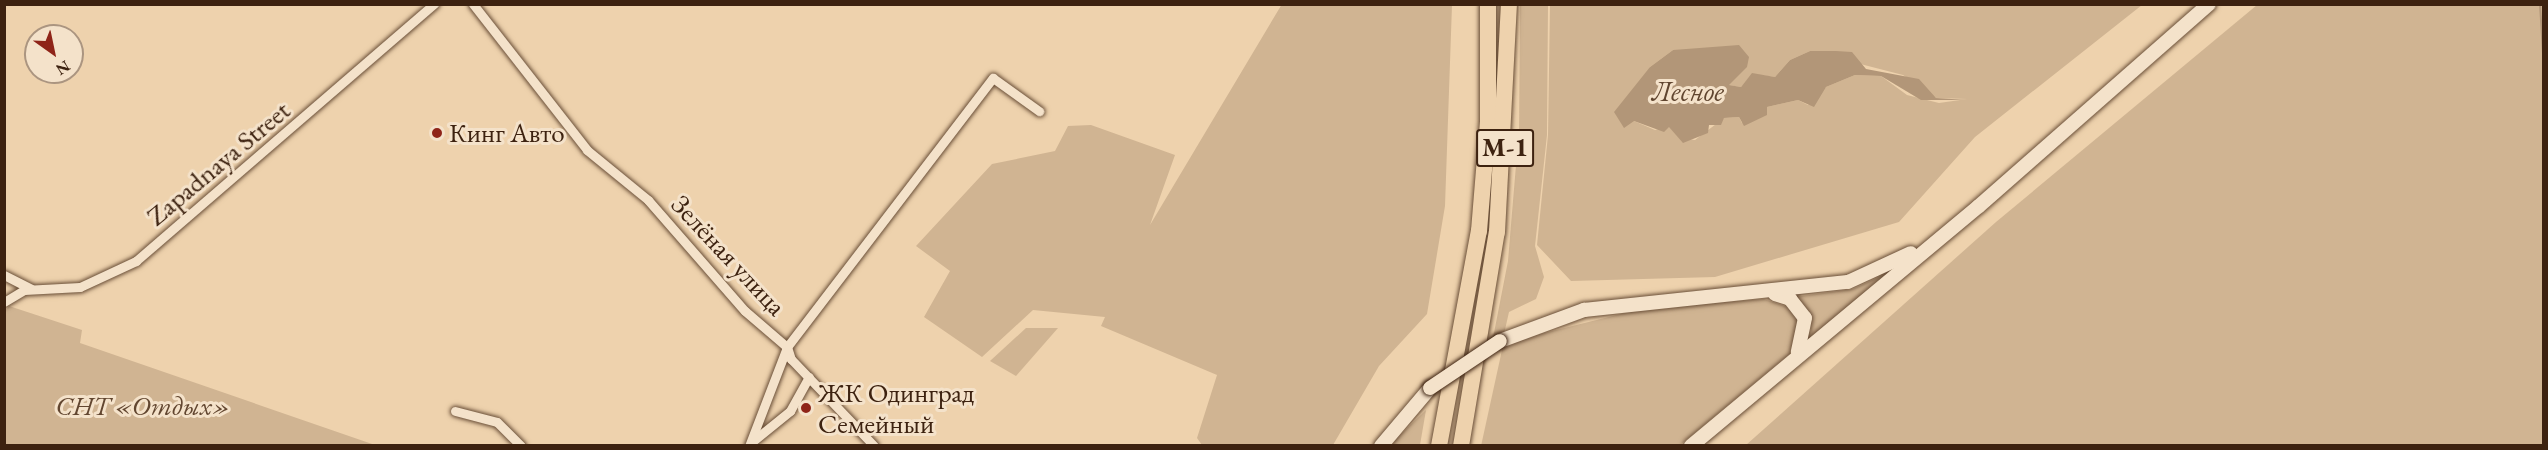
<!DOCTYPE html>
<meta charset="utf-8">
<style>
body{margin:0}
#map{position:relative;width:2548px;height:450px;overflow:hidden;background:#eed2ad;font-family:"EB Garamond",serif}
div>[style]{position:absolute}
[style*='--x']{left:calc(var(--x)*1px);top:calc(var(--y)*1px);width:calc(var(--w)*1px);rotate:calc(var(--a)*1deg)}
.green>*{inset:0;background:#d0b492}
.water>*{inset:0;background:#b29678}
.stream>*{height:2px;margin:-1px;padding:0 1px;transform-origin:1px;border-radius:1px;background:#b29678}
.roads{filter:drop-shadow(0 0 2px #694e37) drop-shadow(0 0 2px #694e37)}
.street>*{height:9px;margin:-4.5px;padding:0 4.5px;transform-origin:4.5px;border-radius:4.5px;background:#f4e2ca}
.secondary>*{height:14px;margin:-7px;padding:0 7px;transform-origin:7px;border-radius:7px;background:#f4e2ca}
.highway>*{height:16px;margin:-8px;padding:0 8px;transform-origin:8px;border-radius:8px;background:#eed2ad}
.bridges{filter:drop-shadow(0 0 2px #3d2210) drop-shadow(0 0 2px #3d2210)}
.secondary-bridge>*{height:14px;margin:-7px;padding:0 7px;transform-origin:7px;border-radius:7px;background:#f4e2ca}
.dots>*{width:16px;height:16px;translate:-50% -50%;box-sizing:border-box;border:3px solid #f4e2ca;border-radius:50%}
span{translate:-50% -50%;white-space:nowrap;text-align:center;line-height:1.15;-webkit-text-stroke:6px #f4e2ca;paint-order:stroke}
.shield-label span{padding:2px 4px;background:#f4e2ca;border:2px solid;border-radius:4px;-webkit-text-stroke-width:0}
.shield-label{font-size:26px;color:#3d2210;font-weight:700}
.poi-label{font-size:27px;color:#3d2210}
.left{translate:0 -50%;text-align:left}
.street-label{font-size:27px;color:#3d2210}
.park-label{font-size:27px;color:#624630;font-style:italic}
.water-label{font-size:28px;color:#60452f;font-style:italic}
.frame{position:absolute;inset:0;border:6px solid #3d2210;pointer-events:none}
.north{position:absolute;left:24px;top:24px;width:60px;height:60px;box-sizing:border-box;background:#f4e2ca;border:2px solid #ab9580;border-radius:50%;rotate:147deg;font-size:16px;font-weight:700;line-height:24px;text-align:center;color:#3d2210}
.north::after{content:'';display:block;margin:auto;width:21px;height:27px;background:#8f2418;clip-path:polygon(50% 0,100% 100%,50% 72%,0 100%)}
</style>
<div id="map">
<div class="green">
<div style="clip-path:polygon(1282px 4px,1452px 5px,1445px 206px,1427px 314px,1379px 366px,1333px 445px,1202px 445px,1197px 438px,1217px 375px,1101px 326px,1105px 317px,1033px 310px,982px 357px,924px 317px,950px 271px,916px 246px,992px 164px,1055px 151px,1068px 126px,1091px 125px,1175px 155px,1150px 225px)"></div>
<div style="clip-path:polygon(1520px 5px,1548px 5px,1547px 135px,1535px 246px,1544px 277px,1536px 299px,1509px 312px,1504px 334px,1493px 338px,1508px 261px,1516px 165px,1530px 165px,1531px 146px,1519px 142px)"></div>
<div style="clip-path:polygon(evenodd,1550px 5px,2142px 5px,1975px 137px,1899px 222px,1715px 277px,1571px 281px,1537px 245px,1548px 135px,1550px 5px,1673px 50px,1703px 50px,1735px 73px,1728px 85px,1741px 87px,1752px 74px,1775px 77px,1790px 60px,1810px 51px,1903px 75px,1936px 98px,1967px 99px,1939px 103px,1907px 95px,1881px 76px,1855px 75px,1826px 87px,1808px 105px,1798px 100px,1767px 107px,1742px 123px,1739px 117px,1724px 118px,1695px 140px,1687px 139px,1670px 126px,1655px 130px,1634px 121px,1650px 67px,1673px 50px)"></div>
<div style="clip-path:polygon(2257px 5px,2543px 5px,2543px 445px,1746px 445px,1996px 222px)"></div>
<div style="clip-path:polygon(1892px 271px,1812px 339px,1810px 318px,1795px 297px,1853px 289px)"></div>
<div style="clip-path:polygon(1764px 299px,1793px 309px,1799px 322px,1793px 351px,1680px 445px,1481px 446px,1502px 350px,1524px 338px,1641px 309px)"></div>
<div style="clip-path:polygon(9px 306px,82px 330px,80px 343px,375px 445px,5px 445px,4px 312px)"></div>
<div style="clip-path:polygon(1026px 328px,1058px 328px,1016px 376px,990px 361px)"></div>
<div style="clip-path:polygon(1426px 410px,1420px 445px,1392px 445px,1398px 437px)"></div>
</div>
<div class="water">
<div style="clip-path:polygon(1739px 45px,1749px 57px,1747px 67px,1729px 85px,1741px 87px,1752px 73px,1775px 77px,1790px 60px,1810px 51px,1836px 51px,1852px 52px,1866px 69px,1919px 79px,1936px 98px,1967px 100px,1921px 100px,1881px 76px,1855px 75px,1826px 87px,1814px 107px,1798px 100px,1767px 107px,1767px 115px,1744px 126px,1739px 117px,1724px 118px,1721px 125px,1709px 125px,1708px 133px,1683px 143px,1669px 127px,1664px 132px,1634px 121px,1624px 128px,1614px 112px,1650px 67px,1673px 50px)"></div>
</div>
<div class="stream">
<div style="--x:2540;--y:4;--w:65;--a:86.5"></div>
<div style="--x:2544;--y:134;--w:36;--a:90"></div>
<div style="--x:2544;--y:322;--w:40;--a:90"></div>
</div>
<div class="roads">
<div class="street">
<div style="--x:473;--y:4;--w:185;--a:52"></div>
<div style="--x:587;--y:150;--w:79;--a:39.3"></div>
<div style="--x:648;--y:200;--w:147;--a:48.9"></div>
<div style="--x:745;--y:311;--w:55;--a:40.6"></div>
<div style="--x:787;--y:347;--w:339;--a:-52.6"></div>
<div style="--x:993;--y:78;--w:57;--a:35.7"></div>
<div style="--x:4;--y:275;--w:30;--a:27"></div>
<div style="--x:4;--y:302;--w:23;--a:-31"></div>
<div style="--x:24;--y:290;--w:56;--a:-3.1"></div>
<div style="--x:80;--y:287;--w:62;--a:-24.9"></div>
<div style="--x:136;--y:261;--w:394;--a:-40.8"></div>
<div style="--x:787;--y:347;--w:13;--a:72"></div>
<div style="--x:791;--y:359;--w:120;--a:46.3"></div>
<div style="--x:455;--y:411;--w:43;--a:14.7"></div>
<div style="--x:497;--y:422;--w:34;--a:45"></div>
<div style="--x:753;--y:441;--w:48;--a:-39"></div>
<div style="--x:790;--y:411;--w:39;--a:-61"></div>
<div style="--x:749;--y:446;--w:106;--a:-69"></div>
</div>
<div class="secondary">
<div style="--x:1775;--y:294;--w:16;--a:18"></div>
<div style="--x:1790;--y:299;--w:24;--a:52"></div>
<div style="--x:1805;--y:318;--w:35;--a:102"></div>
<div style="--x:1500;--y:341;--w:90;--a:-20.3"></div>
<div style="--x:1584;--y:310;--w:265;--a:-6.1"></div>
<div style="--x:1848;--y:282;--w:69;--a:-24.7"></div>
<div style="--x:1381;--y:446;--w:76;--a:-49.8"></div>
<div style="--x:1691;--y:446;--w:375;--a:-39.8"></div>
<div style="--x:1979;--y:206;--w:306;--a:-41.3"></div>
</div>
<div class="highway">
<div style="--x:1439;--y:446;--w:219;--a:-79.5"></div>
<div style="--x:1479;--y:231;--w:109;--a:-85.3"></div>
<div style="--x:1488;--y:122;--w:118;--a:-90"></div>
<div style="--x:1461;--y:446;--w:217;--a:-80.5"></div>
<div style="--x:1497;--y:232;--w:228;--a:-87"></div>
</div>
</div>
<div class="bridges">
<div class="secondary-bridge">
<div style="--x:1430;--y:388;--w:84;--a:-33.9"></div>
</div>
</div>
<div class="dots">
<div style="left:437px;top:133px;background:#8f2418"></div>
<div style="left:806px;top:408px;background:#8f2418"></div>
</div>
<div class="shield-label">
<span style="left:1505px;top:148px">М-1</span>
</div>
<div class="poi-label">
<span class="left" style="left:449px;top:133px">Кинг Авто</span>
<span class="left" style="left:818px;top:408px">ЖК Одинград<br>Семейный</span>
</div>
<div class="street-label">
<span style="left:218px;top:163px;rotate:-40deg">Zapadnaya Street</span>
<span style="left:729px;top:255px;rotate:47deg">Зелёная улица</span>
</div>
<div class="park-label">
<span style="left:143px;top:406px">СНТ «Отдых»</span>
</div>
<div class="water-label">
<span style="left:1688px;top:91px">Лесное</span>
</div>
<div class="frame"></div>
<div class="north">N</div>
</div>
